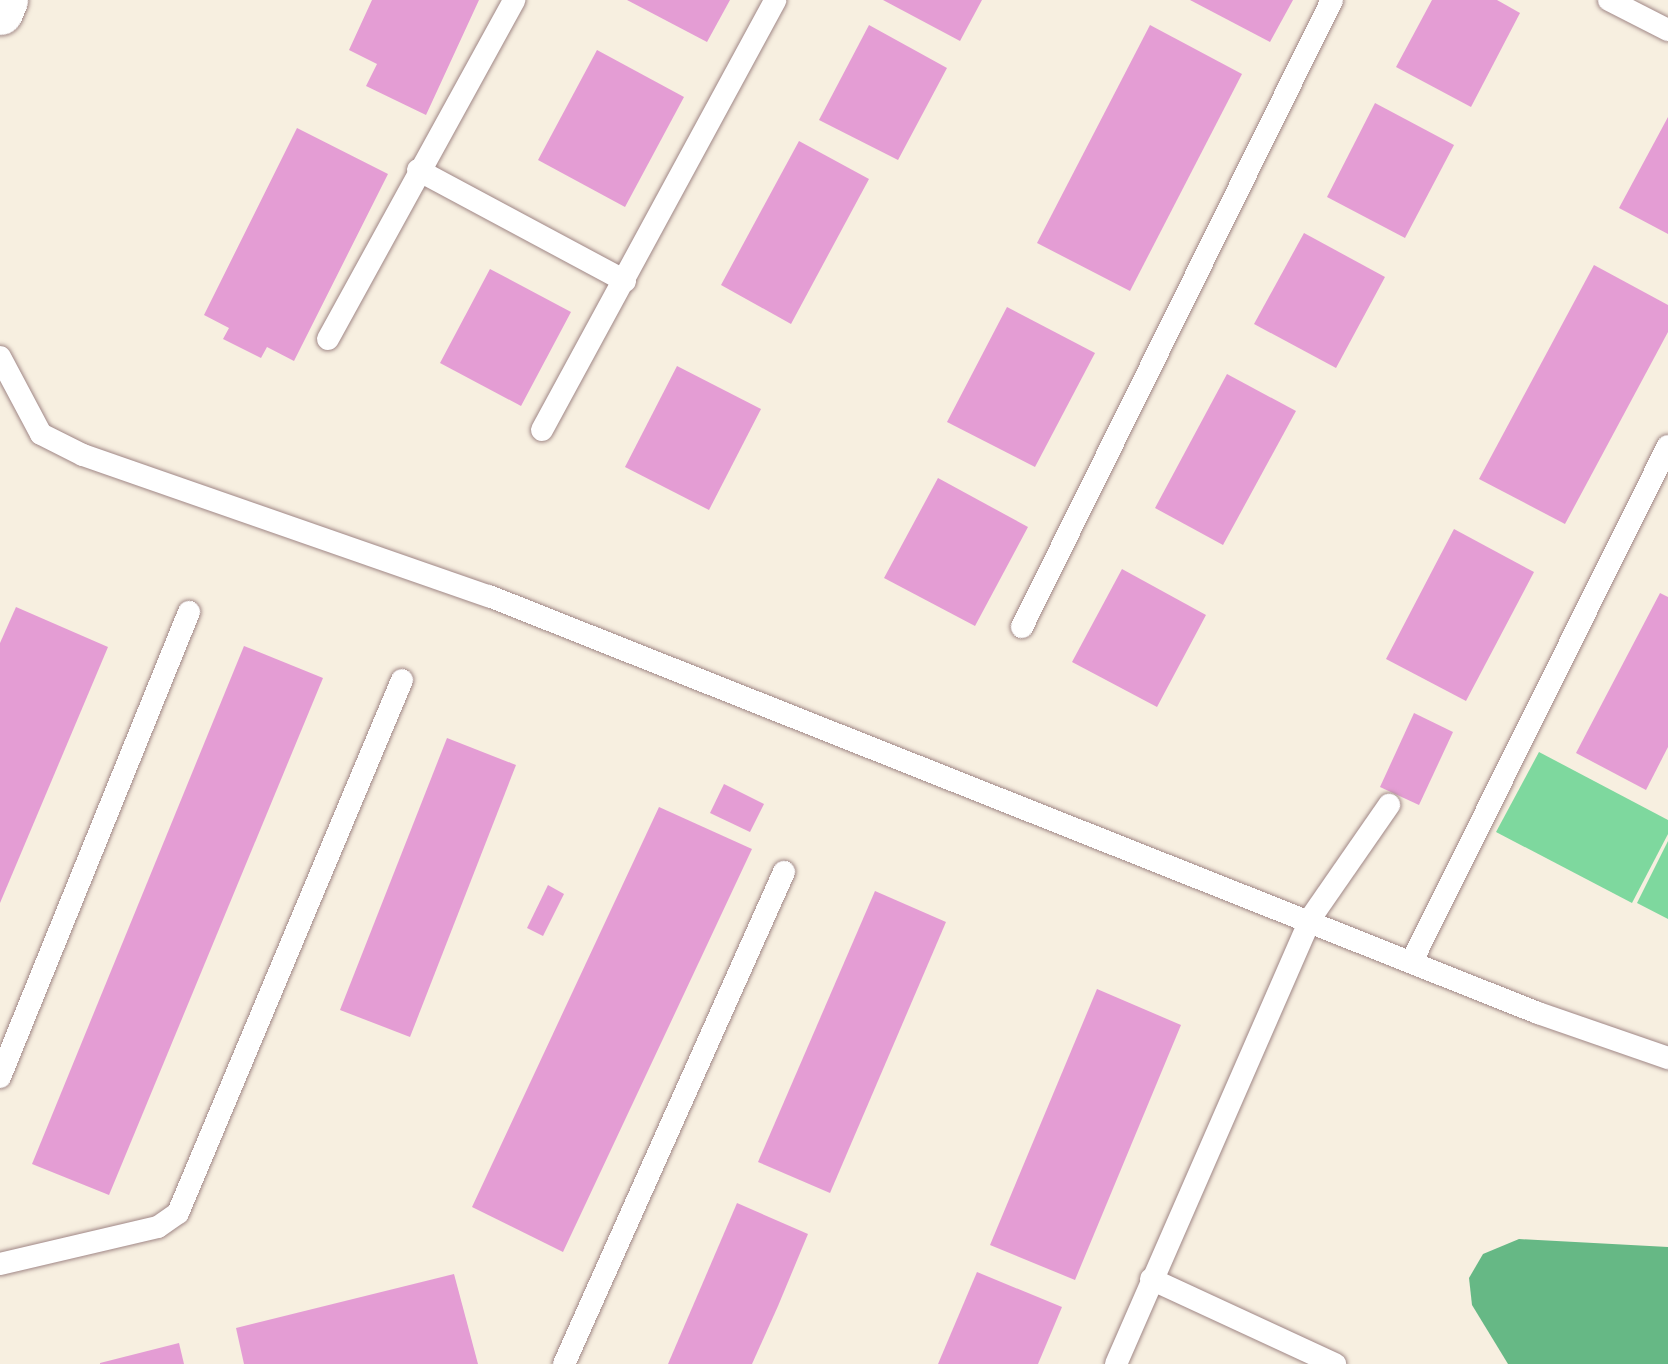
<!DOCTYPE html>
<style>
body{margin:0}
#map{position:relative;width:1668px;height:1364px;overflow:hidden;background:#f7efe0;font-family:"Playpen Sans",sans-serif}
div>[style]{position:absolute}
[style*='--x']{left:calc(var(--x)*1px);top:calc(var(--y)*1px);width:calc(var(--w)*1px);rotate:calc(var(--a)*1deg)}
.green>*{inset:0;background:#7ed89e}
.forest>*{inset:0;background:#66b885}
.building>*{inset:0;background:#e49dd4}
.roads{filter:drop-shadow(0 0 2px #a08786) drop-shadow(0 0 2px #a08786)}
.service>*{height:22px;margin:-11px;padding:0 11px;transform-origin:11px;border-radius:11px;background:#fff}
.minor>*{height:45px;margin:-22.5px;padding:0 22.5px;transform-origin:22.5px;border-radius:22.5px;background:#fff}
span{translate:-50% -50%;white-space:nowrap;text-align:center;line-height:1.15;-webkit-text-stroke:8px #fff;paint-order:stroke}
</style>
<div id="map">
<div class="green">
<div style="clip-path:polygon(1539px 752px,1668px 820px,1668px 834px,1632px 903px,1496px 832px)"></div>
<div style="clip-path:polygon(1668px 841px,1668px 919px,1637px 903px)"></div>
</div>
<div class="forest">
<div style="clip-path:polygon(1519px 1239px,1668px 1247px,1668px 1364px,1508px 1364px,1472px 1305px,1469px 1278px,1483px 1254px)"></div>
</div>
<div class="building">
<div style="clip-path:polygon(372px 0,479px 0,426px 115px,366px 86px,377px 64px,349px 50px)"></div>
<div style="clip-path:polygon(627px 0,730px 0,707px 42px)"></div>
<div style="clip-path:polygon(883px 0,982px 0,960px 41px)"></div>
<div style="clip-path:polygon(1190px 0,1293px 0,1270px 42px)"></div>
<div style="clip-path:polygon(1432px 0,1497px 0,1520px 13px,1471px 107px,1396px 67px)"></div>
<div style="clip-path:polygon(869px 25px,947px 68px,898px 160px,819px 120px)"></div>
<div style="clip-path:polygon(1150px 25px,1242px 74px,1130px 291px,1037px 243px)"></div>
<div style="clip-path:polygon(597px 50px,684px 97px,625px 207px,538px 160px)"></div>
<div style="clip-path:polygon(1375px 103px,1454px 145px,1405px 238px,1327px 197px)"></div>
<div style="clip-path:polygon(1668px 117px,1668px 234px,1619px 208px)"></div>
<div style="clip-path:polygon(297px 128px,388px 174px,294px 361px,267px 347px,261px 358px,223px 339px,229px 328px,204px 315px)"></div>
<div style="clip-path:polygon(799px 141px,869px 179px,791px 324px,721px 285px)"></div>
<div style="clip-path:polygon(1304px 233px,1385px 277px,1336px 368px,1254px 324px)"></div>
<div style="clip-path:polygon(1594px 265px,1668px 305px,1668px 332px,1565px 524px,1479px 479px)"></div>
<div style="clip-path:polygon(490px 269px,571px 312px,521px 406px,440px 363px)"></div>
<div style="clip-path:polygon(1007px 307px,1095px 353px,1035px 467px,947px 422px)"></div>
<div style="clip-path:polygon(677px 366px,761px 409px,709px 510px,625px 467px)"></div>
<div style="clip-path:polygon(1227px 374px,1296px 411px,1223px 545px,1155px 508px)"></div>
<div style="clip-path:polygon(938px 478px,1028px 527px,975px 626px,884px 578px)"></div>
<div style="clip-path:polygon(1454px 529px,1534px 572px,1466px 701px,1386px 659px)"></div>
<div style="clip-path:polygon(1122px 569px,1206px 615px,1157px 707px,1072px 662px)"></div>
<div style="clip-path:polygon(1660px 593px,1668px 597px,1668px 747px,1646px 790px,1576px 753px)"></div>
<div style="clip-path:polygon(16px 607px,108px 647px,0 903px,0 643px)"></div>
<div style="clip-path:polygon(244px 646px,323px 678px,109px 1195px,32px 1164px)"></div>
<div style="clip-path:polygon(1414px 713px,1453px 732px,1419px 805px,1380px 787px)"></div>
<div style="clip-path:polygon(447px 738px,516px 765px,410px 1037px,340px 1010px)"></div>
<div style="clip-path:polygon(724px 784px,764px 804px,750px 832px,710px 813px)"></div>
<div style="clip-path:polygon(659px 807px,752px 849px,563px 1252px,472px 1207px)"></div>
<div style="clip-path:polygon(548px 885px,564px 894px,543px 936px,527px 928px)"></div>
<div style="clip-path:polygon(875px 891px,946px 922px,830px 1193px,758px 1162px)"></div>
<div style="clip-path:polygon(1097px 989px,1181px 1025px,1075px 1280px,990px 1245px)"></div>
<div style="clip-path:polygon(737px 1203px,808px 1234px,778px 1306px,752px 1364px,668px 1364px)"></div>
<div style="clip-path:polygon(977px 1272px,1062px 1307px,1038px 1364px,938px 1364px)"></div>
<div style="clip-path:polygon(454px 1274px,478px 1364px,244px 1364px,236px 1328px)"></div>
<div style="clip-path:polygon(179px 1343px,184px 1364px,100px 1364px,100px 1363px)"></div>
</div>
<div class="roads">
<div class="service">
<div style="--x:1609;--y:0;--w:66;--a:27"></div>
<div style="--x:418;--y:170;--w:235;--a:28.2"></div>
<div style="--x:328;--y:339;--w:387;--a:-61.2"></div>
<div style="--x:0;--y:357;--w:87;--a:62"></div>
<div style="--x:41;--y:434;--w:47;--a:26.6"></div>
<div style="--x:83;--y:455;--w:430;--a:19.2"></div>
<div style="--x:489;--y:596;--w:1129;--a:21.68"></div>
<div style="--x:1538;--y:1013;--w:138;--a:19.1"></div>
<div style="--x:542;--y:430;--w:489;--a:-61.5"></div>
<div style="--x:1022;--y:627;--w:699;--a:-63.69"></div>
<div style="--x:1412;--y:961;--w:575;--a:-63.57"></div>
<div style="--x:0;--y:1077;--w:502;--a:-67.88"></div>
<div style="--x:0;--y:1264;--w:162;--a:-13.2"></div>
<div style="--x:158;--y:1227;--w:24;--a:-35"></div>
<div style="--x:178;--y:1213;--w:578;--a:-67.2"></div>
<div style="--x:1151;--y:1279;--w:203;--a:24.8"></div>
<div style="--x:564;--y:1364;--w:539;--a:-65.91"></div>
<div style="--x:1116;--y:1364;--w:485;--a:-66.4"></div>
<div style="--x:1310;--y:919;--w:139;--a:-55.3"></div>
</div>
<div class="minor">
<div style="--x:0;--y:12;--w:13;--a:-67"></div>
</div>
</div>
</div>
